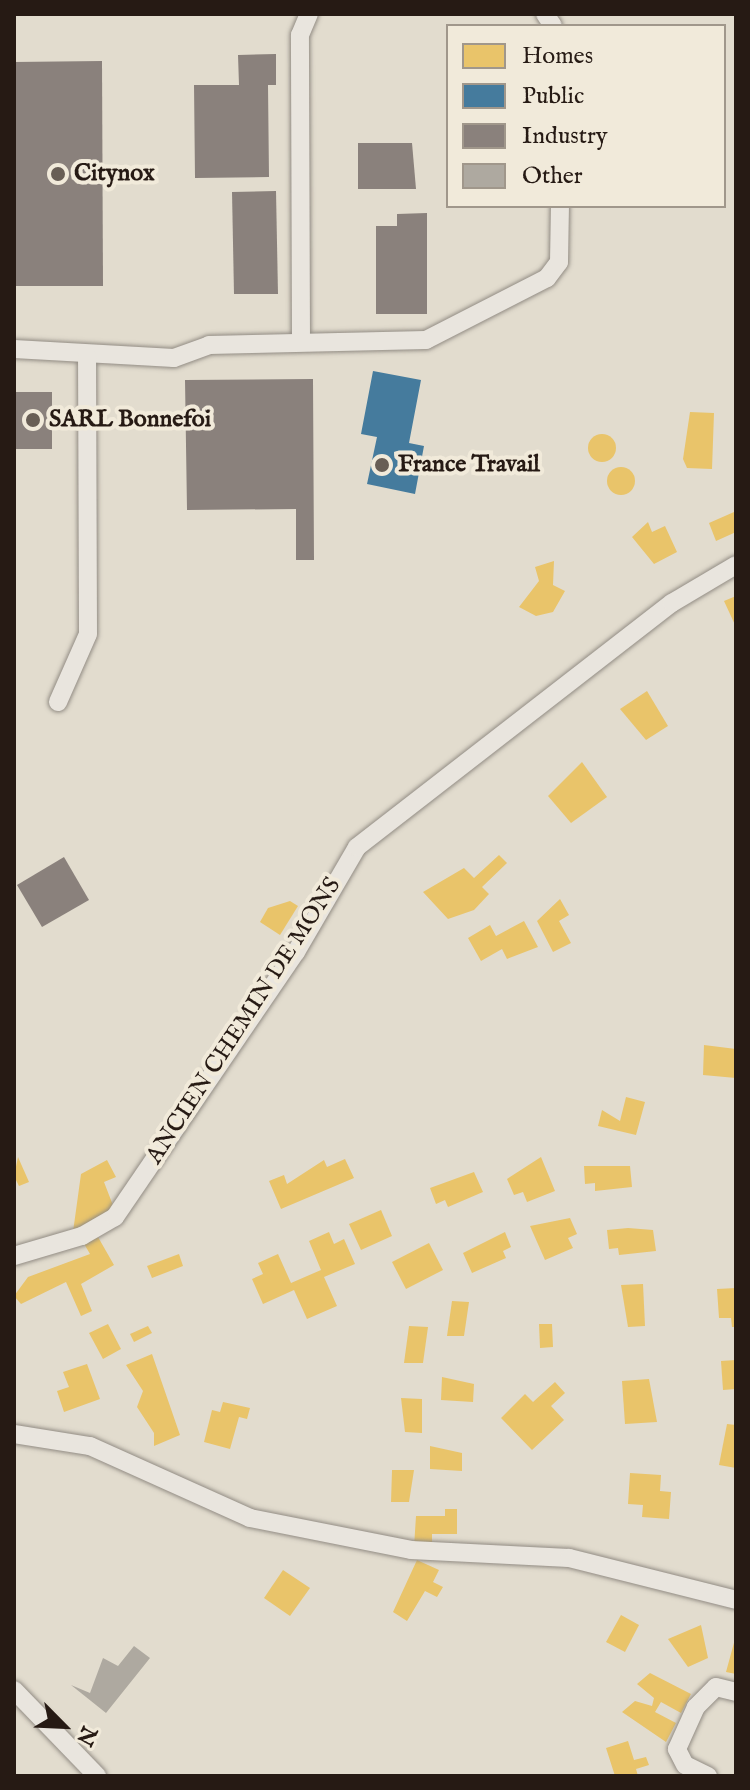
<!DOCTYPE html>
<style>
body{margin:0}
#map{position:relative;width:750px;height:1790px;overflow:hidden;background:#e2dcce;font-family:"IM FELL English",serif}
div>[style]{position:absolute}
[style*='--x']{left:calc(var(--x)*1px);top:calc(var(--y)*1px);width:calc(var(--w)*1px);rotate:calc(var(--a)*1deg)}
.homes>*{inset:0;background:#e9c46a}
.round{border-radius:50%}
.public>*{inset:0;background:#457b9d}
.industry>*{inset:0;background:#8a817c}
.building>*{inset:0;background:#aea9a0}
.roads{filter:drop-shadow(0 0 2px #928c84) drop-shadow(0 0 2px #928c84)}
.minor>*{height:18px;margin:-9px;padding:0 9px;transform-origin:9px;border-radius:9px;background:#e9e5de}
.dots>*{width:22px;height:22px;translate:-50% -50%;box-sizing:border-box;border:4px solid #f1eada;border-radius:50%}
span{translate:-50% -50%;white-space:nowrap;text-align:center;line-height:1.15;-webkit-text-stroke:8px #f1eada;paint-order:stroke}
.poi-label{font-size:24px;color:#261a14;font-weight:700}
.left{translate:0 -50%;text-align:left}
.street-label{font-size:24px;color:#261a14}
.frame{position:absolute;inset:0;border:16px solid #261a14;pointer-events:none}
.legend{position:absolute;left:446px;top:24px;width:280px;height:184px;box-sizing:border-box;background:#f1eada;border:2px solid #a0978b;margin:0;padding:10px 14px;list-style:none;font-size:24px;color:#261a14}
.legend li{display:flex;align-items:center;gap:16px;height:40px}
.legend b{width:40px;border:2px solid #a0978b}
.north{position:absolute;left:24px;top:1686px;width:80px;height:80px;-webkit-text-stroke:6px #f1eada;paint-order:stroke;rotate:114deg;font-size:22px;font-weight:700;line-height:32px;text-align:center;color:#261a14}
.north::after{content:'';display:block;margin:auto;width:28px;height:36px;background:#261a14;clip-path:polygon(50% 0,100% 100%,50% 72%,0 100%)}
</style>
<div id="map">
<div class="homes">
<div style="clip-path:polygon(690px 412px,714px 413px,712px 469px,687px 468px,683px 459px)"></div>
<div class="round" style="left:588px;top:434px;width:28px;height:28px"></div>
<div class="round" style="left:607px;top:467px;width:28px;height:28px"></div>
<div style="clip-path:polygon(734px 512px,736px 532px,716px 541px,709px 523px)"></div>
<div style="clip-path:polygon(648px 522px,652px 532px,665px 526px,677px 552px,654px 564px,632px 537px)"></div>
<div style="clip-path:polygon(554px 561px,553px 585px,565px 591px,553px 612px,536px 616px,519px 607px,539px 581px,535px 567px)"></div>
<div style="clip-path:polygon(736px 596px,736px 627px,724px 601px)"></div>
<div style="clip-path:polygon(647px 691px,668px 726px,646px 740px,620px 709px)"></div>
<div style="clip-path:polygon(582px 762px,607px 797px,571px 823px,548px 796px)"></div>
<div style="clip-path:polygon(499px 855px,507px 863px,482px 887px,489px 894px,474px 910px,448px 919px,423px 892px,464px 868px,474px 878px)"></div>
<div style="clip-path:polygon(560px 899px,569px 915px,559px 921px,571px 943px,553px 952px,537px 921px)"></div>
<div style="clip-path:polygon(290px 901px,298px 906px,280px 935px,260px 922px,268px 908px)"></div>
<div style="clip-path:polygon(524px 921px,538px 947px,507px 959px,502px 949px,481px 961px,468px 938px,490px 925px,496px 936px)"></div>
<div style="clip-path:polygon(704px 1045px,736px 1049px,736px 1078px,703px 1075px)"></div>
<div style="clip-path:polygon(626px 1097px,645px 1102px,636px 1135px,598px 1126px,602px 1110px,620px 1121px)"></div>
<div style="clip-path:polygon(18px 1157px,29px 1182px,19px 1186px,14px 1176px)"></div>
<div style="clip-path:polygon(541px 1157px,555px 1191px,527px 1202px,523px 1192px,514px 1195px,507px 1179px)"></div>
<div style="clip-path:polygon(345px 1159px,354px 1178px,281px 1209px,269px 1181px,284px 1175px,287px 1184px,324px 1160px,327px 1167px)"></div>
<div style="clip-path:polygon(107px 1160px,116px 1177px,104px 1182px,114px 1208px,73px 1232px,81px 1174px)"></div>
<div style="clip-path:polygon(584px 1166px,630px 1166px,632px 1187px,595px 1191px,595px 1183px,585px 1184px)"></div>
<div style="clip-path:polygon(474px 1172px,483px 1192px,448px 1207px,445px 1200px,436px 1204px,430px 1188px)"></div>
<div style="clip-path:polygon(381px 1210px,392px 1236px,361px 1250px,349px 1224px)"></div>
<div style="clip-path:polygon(570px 1218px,577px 1234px,568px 1238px,573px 1248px,545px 1260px,530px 1226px)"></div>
<div style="clip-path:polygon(628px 1228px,653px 1230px,656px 1251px,619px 1255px,618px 1248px,609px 1249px,607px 1230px)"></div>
<div style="clip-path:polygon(329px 1232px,334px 1244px,344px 1239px,355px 1264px,324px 1277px,337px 1306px,307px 1319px,294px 1290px,263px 1304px,252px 1279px,263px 1274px,258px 1263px,278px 1254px,291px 1283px,321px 1270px,309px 1241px)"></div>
<div style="clip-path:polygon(505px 1232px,511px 1247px,503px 1251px,506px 1258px,472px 1273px,463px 1253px)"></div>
<div style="clip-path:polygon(98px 1237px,114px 1265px,81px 1284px,92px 1311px,81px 1316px,66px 1282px,21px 1304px,14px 1296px,28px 1277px,90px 1254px,83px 1242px)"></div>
<div style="clip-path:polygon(429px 1243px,443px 1270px,406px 1289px,392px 1262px)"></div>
<div style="clip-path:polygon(179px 1254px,183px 1266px,152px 1278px,147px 1266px)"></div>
<div style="clip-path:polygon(643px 1284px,645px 1326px,628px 1327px,621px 1285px)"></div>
<div style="clip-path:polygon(736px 1288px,736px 1327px,732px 1327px,731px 1318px,719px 1318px,717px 1289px)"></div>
<div style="clip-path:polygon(452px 1301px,469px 1302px,464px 1336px,447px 1336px)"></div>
<div style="clip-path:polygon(108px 1324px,121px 1349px,103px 1359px,89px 1333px)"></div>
<div style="clip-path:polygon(539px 1324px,552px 1324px,553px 1347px,540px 1348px)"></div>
<div style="clip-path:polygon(148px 1326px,152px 1333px,134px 1342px,130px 1334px)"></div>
<div style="clip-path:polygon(409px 1326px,428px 1327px,423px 1363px,404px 1363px)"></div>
<div style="clip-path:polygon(152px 1354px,180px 1435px,154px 1446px,154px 1433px,137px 1407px,143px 1391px,126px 1365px)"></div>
<div style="clip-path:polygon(736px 1360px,736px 1389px,723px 1390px,721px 1361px)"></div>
<div style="clip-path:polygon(87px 1364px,100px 1399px,64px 1412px,57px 1391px,69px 1387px,63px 1372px)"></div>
<div style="clip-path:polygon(442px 1377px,474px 1384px,473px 1402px,441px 1400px)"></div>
<div style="clip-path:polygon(649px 1379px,657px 1422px,625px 1424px,622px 1381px)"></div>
<div style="clip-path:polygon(555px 1382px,565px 1393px,551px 1406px,564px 1420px,532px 1450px,501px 1418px,525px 1394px,533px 1402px)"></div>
<div style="clip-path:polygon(401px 1398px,422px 1399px,422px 1433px,405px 1432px)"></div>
<div style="clip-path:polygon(223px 1402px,250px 1408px,247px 1419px,239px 1417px,230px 1449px,204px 1442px,212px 1410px,220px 1412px)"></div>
<div style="clip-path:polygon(727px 1424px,736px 1425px,736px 1468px,719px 1465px)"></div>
<div style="clip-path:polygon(430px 1446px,462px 1453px,462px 1471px,430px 1469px)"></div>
<div style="clip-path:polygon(392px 1470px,414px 1470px,409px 1502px,391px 1502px)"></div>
<div style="clip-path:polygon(630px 1473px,661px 1475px,660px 1491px,671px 1492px,669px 1519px,642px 1517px,643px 1505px,628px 1504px)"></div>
<div style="clip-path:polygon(445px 1509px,457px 1509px,457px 1534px,432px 1534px,432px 1547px,414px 1547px,416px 1516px,445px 1516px)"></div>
<div style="clip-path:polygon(417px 1560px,439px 1570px,433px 1582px,443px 1587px,437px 1597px,425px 1591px,407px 1621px,393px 1612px)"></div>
<div style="clip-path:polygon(283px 1570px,310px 1588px,290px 1616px,264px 1598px)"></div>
<div style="clip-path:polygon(621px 1615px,639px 1625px,625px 1652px,606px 1642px)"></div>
<div style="clip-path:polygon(701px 1625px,708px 1658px,688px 1667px,668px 1639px)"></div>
<div style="clip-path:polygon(735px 1639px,736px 1639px,736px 1674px,726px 1672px)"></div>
<div style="clip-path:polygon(650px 1673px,691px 1694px,681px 1713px,661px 1702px,655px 1712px,676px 1723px,666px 1742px,622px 1712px,635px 1701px,652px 1706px,654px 1698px,637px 1684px)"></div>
<div style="clip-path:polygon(628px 1741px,634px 1760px,646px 1757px,649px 1765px,636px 1769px,638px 1776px,615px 1776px,606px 1748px)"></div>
</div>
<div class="public">
<div style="clip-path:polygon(373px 371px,421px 380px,409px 443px,424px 446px,415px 494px,367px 484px,377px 437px,361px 434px)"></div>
</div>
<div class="industry">
<div style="clip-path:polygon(276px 54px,276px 85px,268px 85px,269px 177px,195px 178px,194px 85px,239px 85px,238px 55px)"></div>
<div style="clip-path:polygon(102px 61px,103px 286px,14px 286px,14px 62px)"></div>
<div style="clip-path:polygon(358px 143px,412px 143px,416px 189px,358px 189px)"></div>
<div style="clip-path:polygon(276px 191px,278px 294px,234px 294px,232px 192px)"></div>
<div style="clip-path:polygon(427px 213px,427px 314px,376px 314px,376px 226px,397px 226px,397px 214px)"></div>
<div style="clip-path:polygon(313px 379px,314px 560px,296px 560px,296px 509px,187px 510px,185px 380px)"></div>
<div style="clip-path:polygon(14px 392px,52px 392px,52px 449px,14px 449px)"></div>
<div style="clip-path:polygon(64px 857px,89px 900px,42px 927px,17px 885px)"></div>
</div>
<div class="building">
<div style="clip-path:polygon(134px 1646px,150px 1658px,106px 1713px,71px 1685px,90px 1693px,103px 1658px,118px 1666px)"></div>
</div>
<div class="roads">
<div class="minor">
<div style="--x:545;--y:14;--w:14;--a:56"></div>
<div style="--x:301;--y:341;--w:306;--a:-90.2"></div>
<div style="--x:300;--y:35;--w:23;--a:-67"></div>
<div style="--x:14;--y:349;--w:160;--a:3.2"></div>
<div style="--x:174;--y:358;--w:37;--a:-20"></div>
<div style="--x:209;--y:345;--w:217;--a:-1.3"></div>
<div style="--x:426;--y:340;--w:136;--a:-27.1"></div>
<div style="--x:547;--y:278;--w:20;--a:-53"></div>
<div style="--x:559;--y:262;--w:56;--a:-89"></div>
<div style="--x:58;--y:702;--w:74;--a:-66.2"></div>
<div style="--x:88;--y:634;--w:278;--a:-90.2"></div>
<div style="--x:14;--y:1256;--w:71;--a:-16.4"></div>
<div style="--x:82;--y:1236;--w:38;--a:-30"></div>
<div style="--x:115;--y:1217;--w:321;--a:-55.7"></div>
<div style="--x:296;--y:952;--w:121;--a:-59.8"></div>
<div style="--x:357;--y:847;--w:398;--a:-37.8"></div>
<div style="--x:672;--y:603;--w:74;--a:-30.7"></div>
<div style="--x:14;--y:1434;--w:77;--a:9"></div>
<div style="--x:90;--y:1446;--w:175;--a:24.2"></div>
<div style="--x:250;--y:1518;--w:164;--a:11.2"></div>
<div style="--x:411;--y:1550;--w:158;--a:2.9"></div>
<div style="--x:569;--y:1558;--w:172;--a:14.1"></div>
<div style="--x:14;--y:1690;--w:120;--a:46"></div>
<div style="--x:708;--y:1776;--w:25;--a:-154"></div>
<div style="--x:685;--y:1765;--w:18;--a:-117"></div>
<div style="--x:677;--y:1749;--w:46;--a:-65.7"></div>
<div style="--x:696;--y:1707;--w:28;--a:-45"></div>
<div style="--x:716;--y:1687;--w:21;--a:14"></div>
</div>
</div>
<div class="dots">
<div style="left:58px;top:174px;background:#685e55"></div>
<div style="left:33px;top:420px;background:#685e55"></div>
<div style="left:382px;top:465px;background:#685e55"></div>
</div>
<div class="poi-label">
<span class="left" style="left:74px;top:174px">Citynox</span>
<span class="left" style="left:49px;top:420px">SARL Bonnefoi</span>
<span class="left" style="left:398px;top:465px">France Travail</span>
</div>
<div class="street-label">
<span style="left:244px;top:1021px;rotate:-57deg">ANCIEN CHEMIN DE MONS</span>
</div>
<div class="frame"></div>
<ul class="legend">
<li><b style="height:22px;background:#e9c46a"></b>Homes</li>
<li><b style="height:22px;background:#457b9d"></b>Public</li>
<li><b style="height:22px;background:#8a817c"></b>Industry</li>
<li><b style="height:22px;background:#aea9a0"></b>Other</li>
</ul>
<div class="north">N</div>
</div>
